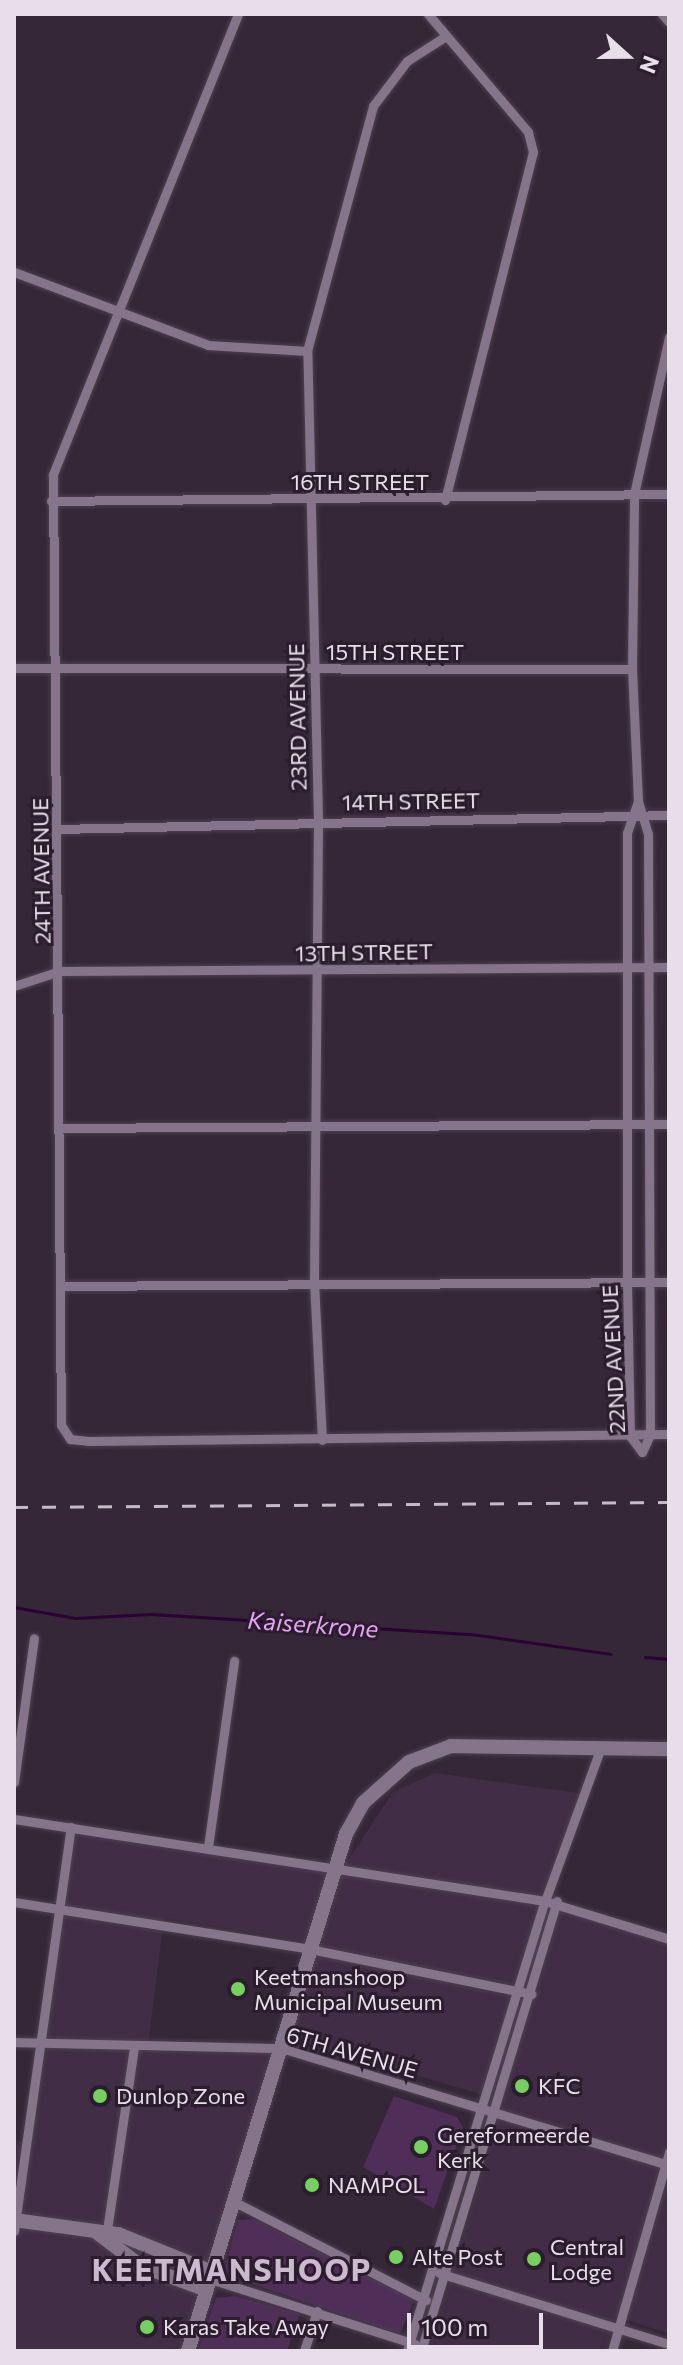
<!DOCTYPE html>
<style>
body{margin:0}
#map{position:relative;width:683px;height:2365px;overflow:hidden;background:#352638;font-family:Commissioner,sans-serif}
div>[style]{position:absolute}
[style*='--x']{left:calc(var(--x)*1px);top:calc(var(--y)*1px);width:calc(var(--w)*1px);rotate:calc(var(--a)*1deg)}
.built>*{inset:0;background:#412d45}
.green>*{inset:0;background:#4f2f57}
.stream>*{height:3px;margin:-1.5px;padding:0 1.5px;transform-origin:1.5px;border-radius:1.5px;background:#2c0136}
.roads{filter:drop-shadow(0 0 2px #4d4150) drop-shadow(0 0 2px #4d4150)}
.street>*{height:9px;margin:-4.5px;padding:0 4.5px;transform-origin:4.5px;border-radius:4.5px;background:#86758a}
.secondary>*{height:14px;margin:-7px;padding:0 7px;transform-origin:7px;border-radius:7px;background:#86758a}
.rail>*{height:3px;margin-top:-1.5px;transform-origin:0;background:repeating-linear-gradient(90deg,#c5bac7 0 14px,transparent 0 28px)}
.dots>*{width:22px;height:22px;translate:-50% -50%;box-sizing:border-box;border:4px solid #2b1c2e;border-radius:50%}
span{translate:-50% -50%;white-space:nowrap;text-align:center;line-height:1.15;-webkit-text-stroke:6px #2b1c2e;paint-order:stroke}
.street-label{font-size:22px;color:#e8deea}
.poi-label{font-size:22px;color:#e8deea}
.left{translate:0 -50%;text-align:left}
.water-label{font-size:24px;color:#e6a4f6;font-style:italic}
.district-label{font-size:30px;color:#ccb9d0;font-weight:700;letter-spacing:2px}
.frame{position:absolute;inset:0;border:16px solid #e8deea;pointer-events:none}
.north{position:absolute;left:587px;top:16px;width:80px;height:80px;-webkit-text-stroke:6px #2b1c2e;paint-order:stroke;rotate:111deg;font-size:22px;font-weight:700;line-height:32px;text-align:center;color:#e8deea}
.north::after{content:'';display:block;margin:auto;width:28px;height:36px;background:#e8deea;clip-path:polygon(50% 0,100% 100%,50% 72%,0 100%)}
.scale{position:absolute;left:407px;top:2313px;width:136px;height:36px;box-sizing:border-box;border:4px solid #e8deea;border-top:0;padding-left:10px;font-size:24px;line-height:28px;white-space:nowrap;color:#e8deea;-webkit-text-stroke:6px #2b1c2e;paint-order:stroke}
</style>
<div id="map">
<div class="built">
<div style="clip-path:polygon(435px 1773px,586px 1794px,546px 1901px,669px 1939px,669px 2334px,615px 2316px,605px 2351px,429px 2351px,504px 2101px,291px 2039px,318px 1943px,164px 1918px,148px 2047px,281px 2048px,188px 2351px,14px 2351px,14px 2140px,25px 2141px,71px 1827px,343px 1868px,393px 1792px)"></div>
</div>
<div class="green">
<div style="clip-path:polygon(394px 2096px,457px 2117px,463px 2127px,434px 2209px,363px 2167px)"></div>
<div style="clip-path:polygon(254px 2219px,414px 2300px,400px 2334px,223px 2274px,238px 2220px)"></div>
<div style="clip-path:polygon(235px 2296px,300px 2314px,287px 2351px,198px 2351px,216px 2298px)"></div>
</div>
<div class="stream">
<div style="--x:14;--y:1607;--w:62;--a:10.2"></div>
<div style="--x:75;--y:1618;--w:76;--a:-3"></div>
<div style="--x:151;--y:1614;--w:321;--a:3.6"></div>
<div style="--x:471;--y:1634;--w:141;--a:8.1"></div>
<div style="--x:645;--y:1657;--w:24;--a:5"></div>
</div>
<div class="roads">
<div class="street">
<div style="--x:238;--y:14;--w:497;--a:111.9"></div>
<div style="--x:53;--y:475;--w:950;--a:89.52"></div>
<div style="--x:61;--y:1425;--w:17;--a:57"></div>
<div style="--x:70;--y:1439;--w:18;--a:6"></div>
<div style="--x:88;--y:1441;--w:581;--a:-0.69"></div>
<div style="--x:428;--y:14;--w:155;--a:49.7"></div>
<div style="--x:528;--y:132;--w:21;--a:76"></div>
<div style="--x:533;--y:152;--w:359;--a:104.2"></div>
<div style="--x:662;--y:14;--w:11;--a:49"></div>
<div style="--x:14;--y:272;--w:207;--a:20.6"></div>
<div style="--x:208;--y:345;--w:99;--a:3.5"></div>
<div style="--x:51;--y:501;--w:618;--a:-0.65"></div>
<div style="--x:14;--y:668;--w:618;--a:0.09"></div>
<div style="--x:638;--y:801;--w:34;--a:109"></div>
<div style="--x:627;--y:833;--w:449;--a:90"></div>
<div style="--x:627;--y:1282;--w:154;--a:88.9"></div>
<div style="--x:630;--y:1436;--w:20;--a:53"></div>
<div style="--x:642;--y:1452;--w:19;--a:-65"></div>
<div style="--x:650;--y:1435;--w:601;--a:-90.19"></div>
<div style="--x:648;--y:834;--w:34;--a:-107"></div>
<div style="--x:638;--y:801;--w:132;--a:-92.6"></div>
<div style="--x:632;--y:669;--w:175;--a:-89.3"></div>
<div style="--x:634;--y:494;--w:161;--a:-77.4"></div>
<div style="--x:58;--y:829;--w:611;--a:-1.31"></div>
<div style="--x:14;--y:986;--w:48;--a:-18.1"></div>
<div style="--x:60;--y:971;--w:609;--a:-0.38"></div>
<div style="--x:62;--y:1128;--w:607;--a:-0.38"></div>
<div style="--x:63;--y:1286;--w:606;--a:-0.38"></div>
<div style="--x:322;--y:1440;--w:159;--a:-92.9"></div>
<div style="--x:314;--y:1281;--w:461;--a:-89.5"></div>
<div style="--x:318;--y:820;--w:469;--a:-91.3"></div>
<div style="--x:307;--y:351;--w:254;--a:-74.9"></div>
<div style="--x:373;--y:106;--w:56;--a:-52.9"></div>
<div style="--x:407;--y:61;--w:46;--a:-32.7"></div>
<div style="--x:14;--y:1782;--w:145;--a:-82.1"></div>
<div style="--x:14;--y:1819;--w:537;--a:8.78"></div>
<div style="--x:545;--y:1901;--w:130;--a:17"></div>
<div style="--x:208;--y:1847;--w:188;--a:-82"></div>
<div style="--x:14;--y:1902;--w:300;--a:9"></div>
<div style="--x:310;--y:1949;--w:226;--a:11.5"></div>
<div style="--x:14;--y:2042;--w:267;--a:1.3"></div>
<div style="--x:281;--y:2048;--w:405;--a:16.8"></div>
<div style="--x:233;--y:2201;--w:217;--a:27.2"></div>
<div style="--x:14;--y:2231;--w:408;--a:-82"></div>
<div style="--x:106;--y:2237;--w:192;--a:-81.6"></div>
<div style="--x:439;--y:2273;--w:241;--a:17.2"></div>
<div style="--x:210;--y:2279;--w:215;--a:17.6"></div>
<div style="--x:304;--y:2351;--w:42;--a:-72"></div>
<div style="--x:407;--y:2351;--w:471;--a:-73"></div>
<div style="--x:545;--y:1901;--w:164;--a:-70"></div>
<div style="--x:421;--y:2351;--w:470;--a:-73.2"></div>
<div style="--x:612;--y:2351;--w:207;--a:-74"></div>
</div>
<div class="secondary">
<div style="--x:14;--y:2220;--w:105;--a:7.7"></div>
<div style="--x:118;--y:2234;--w:101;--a:22"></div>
<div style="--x:96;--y:2232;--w:56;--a:37.1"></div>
<div style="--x:141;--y:2266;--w:70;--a:20"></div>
<div style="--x:188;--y:2351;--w:541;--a:-73.01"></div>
<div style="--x:346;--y:1834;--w:35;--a:-61"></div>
<div style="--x:363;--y:1803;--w:62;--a:-41.7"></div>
<div style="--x:409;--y:1762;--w:45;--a:-20.9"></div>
<div style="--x:451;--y:1746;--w:218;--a:0.8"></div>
</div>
</div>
<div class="rail">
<div style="--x:14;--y:1507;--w:655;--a:-0.44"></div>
</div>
<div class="dots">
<div style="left:238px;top:1989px;background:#74d25c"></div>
<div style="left:522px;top:2086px;background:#74d25c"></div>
<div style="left:100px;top:2096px;background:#74d25c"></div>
<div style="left:421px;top:2147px;background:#74d25c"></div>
<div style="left:312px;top:2185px;background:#74d25c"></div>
<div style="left:396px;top:2257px;background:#74d25c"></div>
<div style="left:534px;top:2259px;background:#74d25c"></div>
<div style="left:147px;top:2327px;background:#74d25c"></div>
</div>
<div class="street-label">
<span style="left:360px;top:482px">16TH STREET</span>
<span style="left:395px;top:652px">15TH STREET</span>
<span style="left:297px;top:717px;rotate:-91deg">23RD AVENUE</span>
<span style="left:411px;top:801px;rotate:-1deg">14TH STREET</span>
<span style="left:41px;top:871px;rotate:-91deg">24TH AVENUE</span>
<span style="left:364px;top:952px;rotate:-1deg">13TH STREET</span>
<span style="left:613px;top:1359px;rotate:-93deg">22ND AVENUE</span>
<span style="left:352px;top:2052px;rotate:16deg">6TH AVENUE</span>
</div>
<div class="poi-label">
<span class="left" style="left:254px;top:1989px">Keetmanshoop<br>Municipal Museum</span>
<span class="left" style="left:538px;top:2086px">KFC</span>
<span class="left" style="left:116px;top:2096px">Dunlop Zone</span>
<span class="left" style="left:437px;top:2147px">Gereformeerde<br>Kerk</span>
<span class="left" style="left:328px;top:2185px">NAMPOL</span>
<span class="left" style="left:550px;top:2259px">Central<br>Lodge</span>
<span class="left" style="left:412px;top:2257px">Alte Post</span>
<span class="left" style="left:163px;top:2327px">Karas Take Away</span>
</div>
<div class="water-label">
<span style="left:313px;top:1624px;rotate:4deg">Kaiserkrone</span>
</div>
<div class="district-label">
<span style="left:232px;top:2269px">KEETMANSHOOP</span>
</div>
<div class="frame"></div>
<div class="north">N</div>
<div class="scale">100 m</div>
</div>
